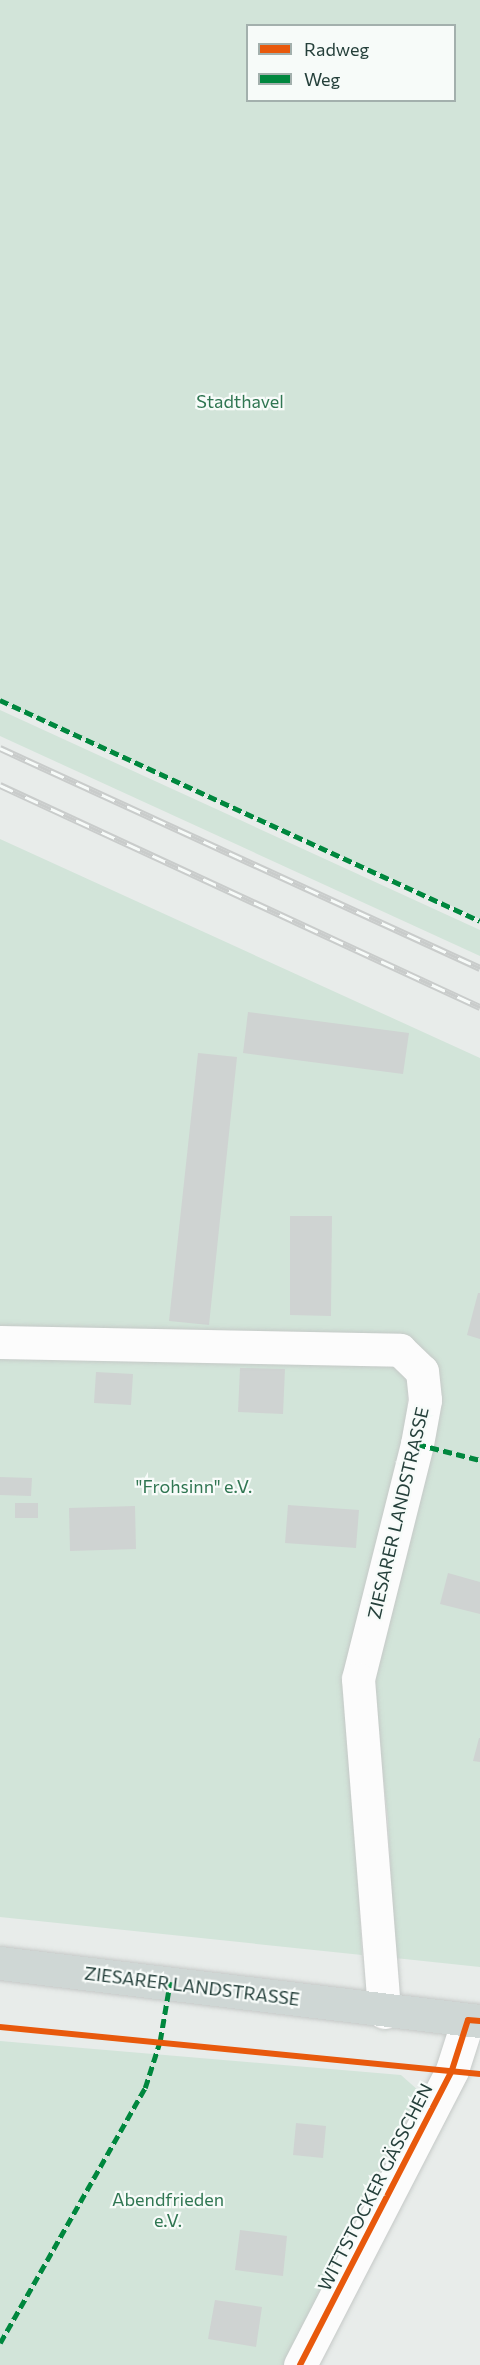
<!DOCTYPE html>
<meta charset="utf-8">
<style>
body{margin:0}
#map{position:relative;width:480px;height:2365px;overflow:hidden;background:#e8ecea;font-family:Commissioner,sans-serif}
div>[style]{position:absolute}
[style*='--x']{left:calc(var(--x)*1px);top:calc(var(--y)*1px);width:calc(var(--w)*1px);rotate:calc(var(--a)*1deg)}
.green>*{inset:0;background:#d2e4d9}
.building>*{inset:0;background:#cfd3d2}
.roads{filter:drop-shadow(0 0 2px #c5c9c7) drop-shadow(0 0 2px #c5c9c7)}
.minor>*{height:33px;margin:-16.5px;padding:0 16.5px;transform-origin:16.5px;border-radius:16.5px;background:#fcfcfc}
.major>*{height:33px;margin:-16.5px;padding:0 16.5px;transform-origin:16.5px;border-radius:16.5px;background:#cfd7d5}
.rail>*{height:7px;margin-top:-3.5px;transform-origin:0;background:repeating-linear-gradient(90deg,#f7fbf9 0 14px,#c9cccb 0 28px);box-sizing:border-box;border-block:2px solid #c9cccb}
.quiet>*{height:4.5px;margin-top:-2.25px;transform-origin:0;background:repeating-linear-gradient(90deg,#00873e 0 9px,transparent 0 13.5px)}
.cycleway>*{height:6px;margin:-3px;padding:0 3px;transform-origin:3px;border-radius:3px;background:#e8590c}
span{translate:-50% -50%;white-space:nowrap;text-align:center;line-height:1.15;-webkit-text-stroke:4.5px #f7fbf9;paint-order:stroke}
.park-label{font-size:18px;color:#307652}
.street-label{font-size:18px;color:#25403b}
.legend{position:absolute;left:246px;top:24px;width:210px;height:78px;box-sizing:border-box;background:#f7fbf9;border:2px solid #a3b0ad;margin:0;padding:8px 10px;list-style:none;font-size:18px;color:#25403b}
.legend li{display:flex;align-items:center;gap:12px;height:30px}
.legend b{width:30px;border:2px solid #a3b0ad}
</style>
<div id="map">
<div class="green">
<div style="clip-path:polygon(evenodd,0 0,480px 0,480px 919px,0 702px,0 0,248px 26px,454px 26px,454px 100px,248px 100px,248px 26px)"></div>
<div style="clip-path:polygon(0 710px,480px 930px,480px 956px,0 736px)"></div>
<div style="clip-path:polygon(0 839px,480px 1058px,480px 1967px,395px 1958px,388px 1820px,373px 1683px,437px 1425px,437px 1365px,409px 1365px,406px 1432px,346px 1675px,362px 1955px,0 1917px)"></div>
<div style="clip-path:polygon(0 2041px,401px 2075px,419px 2091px,284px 2365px,0 2365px)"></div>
</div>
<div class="building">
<div style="clip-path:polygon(248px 1012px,409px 1033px,403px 1074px,243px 1053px)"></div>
<div style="clip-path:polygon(198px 1053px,237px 1057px,209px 1325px,169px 1321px)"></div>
<div style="clip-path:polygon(290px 1216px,332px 1216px,331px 1316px,290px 1315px)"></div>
<div style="clip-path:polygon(478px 1293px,480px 1293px,480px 1339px,467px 1335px)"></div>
<div style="clip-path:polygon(240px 1368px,285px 1369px,283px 1414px,238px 1412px)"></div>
<div style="clip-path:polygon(96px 1372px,133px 1374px,131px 1405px,94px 1403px)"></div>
<div style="clip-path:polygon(0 1477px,32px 1478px,31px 1496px,0 1495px)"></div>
<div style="clip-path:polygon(15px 1503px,38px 1503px,38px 1518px,15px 1518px)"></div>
<div style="clip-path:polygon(288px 1505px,359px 1510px,356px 1548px,285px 1543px)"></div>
<div style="clip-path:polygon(135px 1506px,136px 1549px,70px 1551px,69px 1508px)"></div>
<div style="clip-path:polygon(448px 1573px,480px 1582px,480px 1614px,440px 1604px)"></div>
<div style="clip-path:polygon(479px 1738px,480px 1738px,480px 1762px,473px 1761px)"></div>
<div style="clip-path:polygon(296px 2123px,326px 2126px,323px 2158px,293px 2155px)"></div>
<div style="clip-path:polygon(240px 2230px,287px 2236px,283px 2276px,235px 2270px)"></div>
<div style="clip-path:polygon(215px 2300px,262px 2307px,256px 2347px,208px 2339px)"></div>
</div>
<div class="roads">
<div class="minor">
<div style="--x:0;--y:1342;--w:400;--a:1.1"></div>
<div style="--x:400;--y:1350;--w:30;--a:44"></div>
<div style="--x:422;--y:1371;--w:29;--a:84"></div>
<div style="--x:425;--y:1400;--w:45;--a:100.3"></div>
<div style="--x:417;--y:1444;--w:242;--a:104.1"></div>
<div style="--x:358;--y:1679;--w:334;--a:85.5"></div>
<div style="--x:300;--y:2365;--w:332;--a:-62.7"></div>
<div style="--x:452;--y:2070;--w:52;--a:-72.3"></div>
</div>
<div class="major">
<div style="--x:0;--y:1963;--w:483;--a:6.9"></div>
</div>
</div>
<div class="rail">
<div style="--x:0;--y:748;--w:528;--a:24.62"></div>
<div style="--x:0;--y:785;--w:529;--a:24.82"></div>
</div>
<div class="quiet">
<div style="--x:0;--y:700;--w:528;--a:24.72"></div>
<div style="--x:417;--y:1444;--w:65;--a:14.3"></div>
<div style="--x:0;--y:2343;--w:293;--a:-60.4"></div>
<div style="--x:145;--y:2088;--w:49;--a:-72.3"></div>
<div style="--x:160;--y:2041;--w:60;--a:-80.4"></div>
</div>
<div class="cycleway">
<div style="--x:0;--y:2027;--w:482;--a:5.6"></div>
<div style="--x:300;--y:2365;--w:332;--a:-62.7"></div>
<div style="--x:452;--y:2070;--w:52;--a:-72.3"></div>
<div style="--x:468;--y:2020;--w:12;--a:5"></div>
</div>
<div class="park-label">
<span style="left:240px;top:401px">Stadthavel</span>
<span style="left:194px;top:1486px">"Frohsinn" e.V.</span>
<span style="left:168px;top:2210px">Abendfrieden<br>e.V.</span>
</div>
<div class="street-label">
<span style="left:398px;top:1513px;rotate:-77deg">ZIESARER LANDSTRASSE</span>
<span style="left:192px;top:1986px;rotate:7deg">ZIESARER LANDSTRASSE</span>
<span style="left:375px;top:2187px;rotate:-63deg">WITTSTOCKER GÄSSCHEN</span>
</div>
<ul class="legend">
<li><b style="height:8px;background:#e8590c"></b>Radweg</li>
<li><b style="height:8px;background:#00873e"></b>Weg</li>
</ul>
</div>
